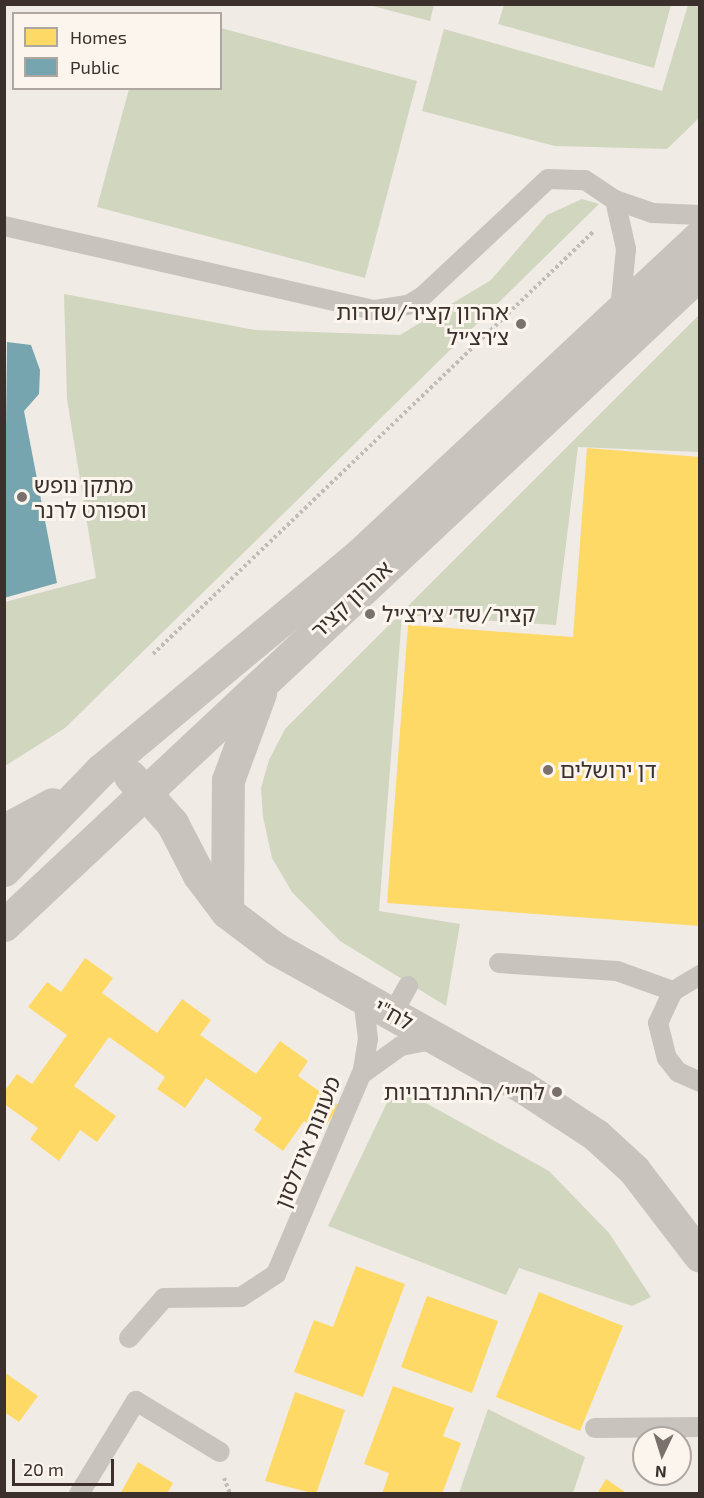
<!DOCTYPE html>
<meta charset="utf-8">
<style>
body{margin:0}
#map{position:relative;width:704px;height:1498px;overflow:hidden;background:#f0ebe5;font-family:"Exo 2","Noto Sans Hebrew",sans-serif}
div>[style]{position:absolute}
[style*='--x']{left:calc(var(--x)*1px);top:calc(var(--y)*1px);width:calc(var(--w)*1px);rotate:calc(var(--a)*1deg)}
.green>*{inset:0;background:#d1d6bf}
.homes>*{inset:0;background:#ffd966}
.public>*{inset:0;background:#76a5af}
.path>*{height:4px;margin-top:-2px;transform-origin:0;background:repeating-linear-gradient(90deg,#c2bbb6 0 3px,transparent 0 6px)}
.service>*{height:20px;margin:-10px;padding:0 10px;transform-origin:10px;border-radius:10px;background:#c9c3be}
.tertiary>*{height:33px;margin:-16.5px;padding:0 16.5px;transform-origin:16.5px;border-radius:16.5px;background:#c9c3be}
.dots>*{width:16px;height:16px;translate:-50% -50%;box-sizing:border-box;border:3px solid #fbf5ee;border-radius:50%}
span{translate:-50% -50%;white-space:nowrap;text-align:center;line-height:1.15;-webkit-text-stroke:6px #fbf5ee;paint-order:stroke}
.poi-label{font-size:22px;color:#3b302b}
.right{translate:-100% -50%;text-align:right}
.left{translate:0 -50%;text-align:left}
.street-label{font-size:22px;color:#3b302b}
.frame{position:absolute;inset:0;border:6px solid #3b302b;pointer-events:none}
.legend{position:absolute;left:12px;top:12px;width:210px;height:78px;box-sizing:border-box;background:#fbf5ee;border:2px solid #aea6a0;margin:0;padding:8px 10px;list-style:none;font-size:18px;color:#3b302b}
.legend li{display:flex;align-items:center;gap:12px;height:30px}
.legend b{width:30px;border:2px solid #aea6a0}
.north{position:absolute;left:632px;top:1426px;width:60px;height:60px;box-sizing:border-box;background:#fbf5ee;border:2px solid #aea6a0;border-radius:50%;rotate:184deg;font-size:16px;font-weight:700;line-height:24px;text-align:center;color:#3b302b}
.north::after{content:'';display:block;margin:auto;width:21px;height:27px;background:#7a716c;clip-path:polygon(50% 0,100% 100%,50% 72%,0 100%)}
.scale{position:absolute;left:12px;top:1459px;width:102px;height:27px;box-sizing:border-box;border:3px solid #3b302b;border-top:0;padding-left:8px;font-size:18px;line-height:21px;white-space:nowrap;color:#3b302b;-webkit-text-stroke:4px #fbf5ee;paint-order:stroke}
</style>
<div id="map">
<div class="green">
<div style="clip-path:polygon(369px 5px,434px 5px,430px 21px)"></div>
<div style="clip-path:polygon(504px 5px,504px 4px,671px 5px,654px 68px,498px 24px)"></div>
<div style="clip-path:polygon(688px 5px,699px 5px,699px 118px,667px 149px,555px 146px,422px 111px,444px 29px,662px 91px)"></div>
<div style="clip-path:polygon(221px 28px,417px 81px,365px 278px,97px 207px,129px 89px,220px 88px)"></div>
<div style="clip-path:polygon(582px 199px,599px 204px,65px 728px,5px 766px,5px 602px,96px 578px,67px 399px,64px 294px,255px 330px,400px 335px,491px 280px,547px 215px)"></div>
<div style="clip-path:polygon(699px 315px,699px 452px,578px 447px,556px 625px,402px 615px,379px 911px,460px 924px,446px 1006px,340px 941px,292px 892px,272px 858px,263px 817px,261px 788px,269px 760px,285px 729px)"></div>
<div style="clip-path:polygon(395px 1086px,549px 1171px,609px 1233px,651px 1297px,632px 1306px,519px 1268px,506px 1295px,328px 1226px)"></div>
<div style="clip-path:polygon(488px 1409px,585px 1457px,573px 1493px,459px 1493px)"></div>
</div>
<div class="homes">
<div style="clip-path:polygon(587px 448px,700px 457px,700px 926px,387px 903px,408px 625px,573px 637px)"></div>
<div style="clip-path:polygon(85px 958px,113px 978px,102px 993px,157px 1033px,182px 999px,211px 1020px,200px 1035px,256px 1074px,280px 1041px,308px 1061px,298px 1076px,340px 1106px,320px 1133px,304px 1121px,283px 1151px,254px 1130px,262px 1118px,206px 1078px,185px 1108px,157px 1089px,165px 1077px,109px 1037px,74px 1086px,116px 1116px,97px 1142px,80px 1130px,59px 1161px,30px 1139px,38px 1128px,4px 1104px,4px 1092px,17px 1074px,32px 1084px,67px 1035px,28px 1007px,47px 982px,61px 992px)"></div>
<div style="clip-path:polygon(356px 1266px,405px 1284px,363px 1397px,294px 1372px,314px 1320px,333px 1327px)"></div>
<div style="clip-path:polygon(539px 1292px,623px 1326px,580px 1431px,496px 1397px)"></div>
<div style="clip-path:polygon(427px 1296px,498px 1321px,472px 1393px,401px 1367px)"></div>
<div style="clip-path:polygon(4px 1372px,38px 1396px,19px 1422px,4px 1412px)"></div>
<div style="clip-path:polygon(393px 1386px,454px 1408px,443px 1436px,461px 1443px,442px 1494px,382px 1494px,389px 1473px,364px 1464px)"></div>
<div style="clip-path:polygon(295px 1392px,345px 1410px,316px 1494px,265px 1481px)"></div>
<div style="clip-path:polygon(138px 1462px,173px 1483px,167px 1494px,120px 1494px)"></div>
<div style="clip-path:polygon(606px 1479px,628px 1494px,597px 1494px)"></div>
</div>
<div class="public">
<div style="clip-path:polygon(7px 342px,31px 345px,40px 370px,39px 394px,24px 411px,57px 583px,4px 598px)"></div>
</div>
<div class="path">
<div style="--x:153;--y:654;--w:610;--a:-43.8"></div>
<div style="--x:224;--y:1478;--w:17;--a:69"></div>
</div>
<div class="service">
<div style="--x:615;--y:200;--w:50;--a:77.3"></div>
<div style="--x:626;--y:249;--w:60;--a:95.7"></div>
<div style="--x:4;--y:226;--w:380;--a:12.8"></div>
<div style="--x:375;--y:310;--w:33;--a:-9"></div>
<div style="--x:408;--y:305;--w:17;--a:-31"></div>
<div style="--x:423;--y:296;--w:171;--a:-43.1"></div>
<div style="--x:548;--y:179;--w:37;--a:2"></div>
<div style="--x:585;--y:180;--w:36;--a:34"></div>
<div style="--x:615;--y:200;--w:39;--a:19"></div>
<div style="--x:652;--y:213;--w:48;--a:2.4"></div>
<div style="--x:499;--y:963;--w:118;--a:3.9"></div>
<div style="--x:617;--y:971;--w:59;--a:19.7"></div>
<div style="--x:700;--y:975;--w:31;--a:149"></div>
<div style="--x:673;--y:991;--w:35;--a:115"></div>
<div style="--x:658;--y:1023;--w:36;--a:76"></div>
<div style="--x:667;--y:1058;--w:18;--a:52"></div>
<div style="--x:678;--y:1072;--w:24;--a:24"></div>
<div style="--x:393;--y:1013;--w:31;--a:-61"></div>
<div style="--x:362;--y:1074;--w:48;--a:-35.7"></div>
<div style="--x:401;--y:1046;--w:36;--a:-11"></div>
<div style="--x:129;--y:1338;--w:53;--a:-48.8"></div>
<div style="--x:164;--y:1298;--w:77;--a:-0.7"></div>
<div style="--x:241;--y:1297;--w:42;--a:-33.3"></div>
<div style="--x:276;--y:1274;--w:222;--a:-66.9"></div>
<div style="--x:363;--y:1070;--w:31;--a:-81"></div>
<div style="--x:368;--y:1039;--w:42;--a:-96.8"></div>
<div style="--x:595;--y:1428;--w:105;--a:-0.5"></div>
<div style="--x:79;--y:1494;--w:109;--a:-58.5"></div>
<div style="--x:136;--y:1401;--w:98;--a:31.3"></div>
</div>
<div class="tertiary">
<div style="--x:130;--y:776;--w:63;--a:48.2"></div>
<div style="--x:172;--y:823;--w:59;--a:62.6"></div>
<div style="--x:199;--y:875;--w:46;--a:52.9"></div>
<div style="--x:227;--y:912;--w:61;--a:37.1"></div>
<div style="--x:276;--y:949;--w:283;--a:29.2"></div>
<div style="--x:523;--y:1087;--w:87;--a:33.3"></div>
<div style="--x:596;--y:1135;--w:52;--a:42.6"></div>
<div style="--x:634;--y:1170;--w:108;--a:52.5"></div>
<div style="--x:4;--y:830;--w:55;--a:-28"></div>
<div style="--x:4;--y:870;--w:139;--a:-45.9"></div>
<div style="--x:101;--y:770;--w:334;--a:-39.8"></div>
<div style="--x:358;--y:556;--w:468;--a:-43.1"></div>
<div style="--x:227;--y:912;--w:132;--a:-89.6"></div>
<div style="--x:228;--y:780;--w:93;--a:-69.8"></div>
<div style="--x:4;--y:925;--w:954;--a:-43.13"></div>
</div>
<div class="dots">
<div style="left:521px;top:324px;background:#7a716c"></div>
<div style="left:22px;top:497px;background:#7a716c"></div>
<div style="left:370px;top:614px;background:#7a716c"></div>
<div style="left:548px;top:770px;background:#7a716c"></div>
<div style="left:557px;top:1092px;background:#7a716c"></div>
</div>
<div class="poi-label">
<span class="right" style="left:509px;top:324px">אהרון קציר/שדרות<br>צ׳רצ׳יל</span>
<span class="left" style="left:34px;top:497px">מתקן נופש<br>וספורט לרנר</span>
<span class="left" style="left:382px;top:614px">קציר/שד׳ צ׳רצ׳יל</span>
<span class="left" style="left:560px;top:770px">דן ירושלים</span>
<span class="right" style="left:545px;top:1092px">לח״י/ההתנדבויות</span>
</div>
<div class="street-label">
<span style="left:351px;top:599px;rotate:-43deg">אהרון קציר</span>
<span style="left:394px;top:1014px;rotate:29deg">לח"י</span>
<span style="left:307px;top:1142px;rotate:-68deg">מעונות אידלסון</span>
</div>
<div class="frame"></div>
<ul class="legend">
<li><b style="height:16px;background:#ffd966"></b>Homes</li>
<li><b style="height:16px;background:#76a5af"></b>Public</li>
</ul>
<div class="north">N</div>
<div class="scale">20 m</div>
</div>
